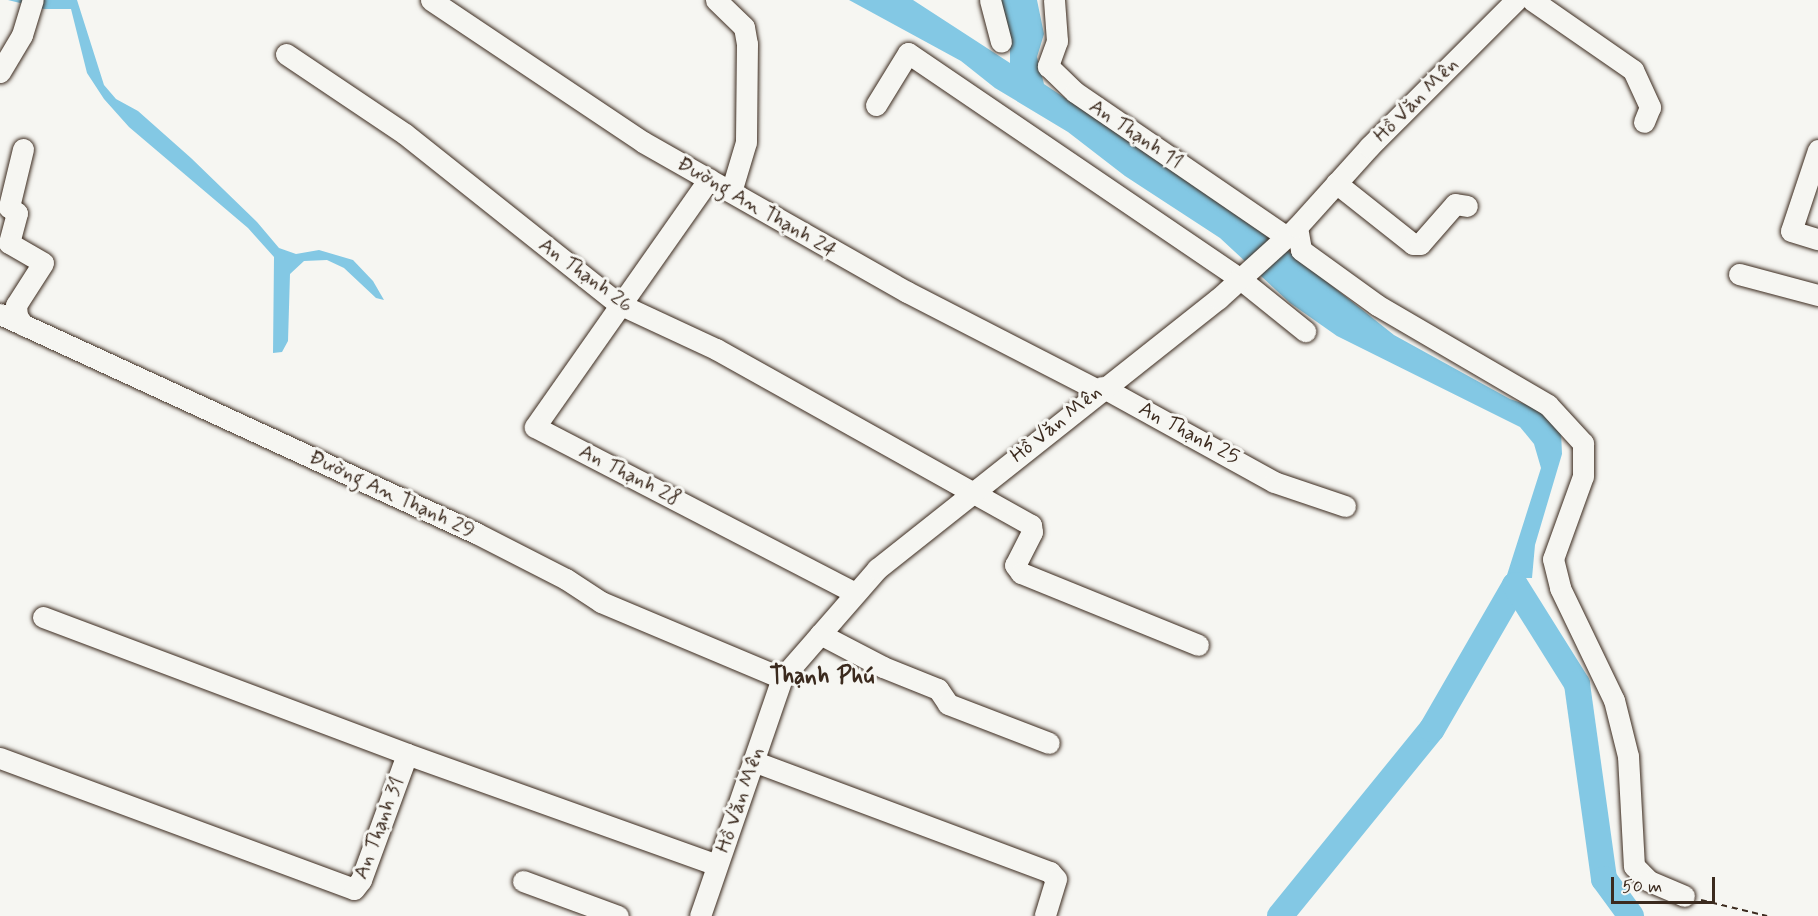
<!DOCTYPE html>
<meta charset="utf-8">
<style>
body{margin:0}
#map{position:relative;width:1818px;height:916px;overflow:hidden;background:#f6f6f2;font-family:Mynerve,sans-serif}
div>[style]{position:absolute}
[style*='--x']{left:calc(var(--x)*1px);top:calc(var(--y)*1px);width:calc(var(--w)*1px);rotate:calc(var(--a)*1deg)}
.water>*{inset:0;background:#83c8e4}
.river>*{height:26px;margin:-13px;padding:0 13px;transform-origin:13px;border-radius:13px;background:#83c8e4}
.path>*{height:2px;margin-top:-1px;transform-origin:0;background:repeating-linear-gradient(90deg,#3b2a1e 0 6px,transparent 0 10.5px)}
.roads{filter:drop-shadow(0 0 2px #3b2a1e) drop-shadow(0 0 2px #3b2a1e)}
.minor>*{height:21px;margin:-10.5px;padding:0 10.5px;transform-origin:10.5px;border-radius:10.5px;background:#f6f6f2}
span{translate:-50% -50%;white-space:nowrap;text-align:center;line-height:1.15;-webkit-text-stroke:6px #f6f6f2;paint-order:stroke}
.street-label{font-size:21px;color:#3b2a1e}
.quarter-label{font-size:24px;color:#3b2a1e;font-weight:700}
.scale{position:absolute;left:1611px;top:877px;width:104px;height:27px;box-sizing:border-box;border:3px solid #3b2a1e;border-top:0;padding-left:8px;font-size:18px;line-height:21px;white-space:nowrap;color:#3b2a1e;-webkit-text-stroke:4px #f6f6f2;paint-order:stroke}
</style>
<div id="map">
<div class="water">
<div style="clip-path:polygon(8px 0,77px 0,104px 85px,116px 99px,138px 111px,191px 158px,257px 222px,279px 248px,296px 254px,319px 250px,353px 260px,373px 281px,384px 300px,376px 298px,344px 268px,327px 260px,304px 261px,290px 274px,288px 341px,282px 352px,273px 353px,274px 257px,248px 228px,129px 127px,104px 99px,87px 73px,71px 9px,44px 9px)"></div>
<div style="clip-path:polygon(849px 0,913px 0,1010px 63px,1010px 40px,999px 0,1037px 0,1044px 34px,1037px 57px,1044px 84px,1254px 224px,1394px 335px,1510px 399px,1550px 413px,1561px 431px,1562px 454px,1535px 545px,1532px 578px,1506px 578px,1541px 468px,1534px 444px,1520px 427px,1337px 336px,1290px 303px,1220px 238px,1125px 176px,1068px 132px,995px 88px,961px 61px)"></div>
</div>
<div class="river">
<div style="--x:1280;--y:916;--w:241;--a:-50.9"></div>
<div style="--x:1432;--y:729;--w:166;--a:-60"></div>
<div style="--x:1515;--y:585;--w:117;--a:57.9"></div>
<div style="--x:1577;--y:684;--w:197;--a:82.1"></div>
<div style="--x:1604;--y:879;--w:46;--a:53.9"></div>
</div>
<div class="path">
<div style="--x:1701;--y:900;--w:68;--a:13.6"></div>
</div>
<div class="roads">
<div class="minor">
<div style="--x:431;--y:0;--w:255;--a:33.8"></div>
<div style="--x:643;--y:142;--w:304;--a:29.6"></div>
<div style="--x:907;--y:292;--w:215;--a:27.2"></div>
<div style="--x:716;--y:0;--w:39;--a:44"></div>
<div style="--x:744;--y:27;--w:17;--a:80"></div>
<div style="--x:747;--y:44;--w:98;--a:90.6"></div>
<div style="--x:746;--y:142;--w:52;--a:106.7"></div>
<div style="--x:990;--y:0;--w:43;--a:75.3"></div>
<div style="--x:1054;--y:0;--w:41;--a:85.8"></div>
<div style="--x:1057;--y:41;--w:27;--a:110"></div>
<div style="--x:1048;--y:66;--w:37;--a:44"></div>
<div style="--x:1075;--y:92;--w:253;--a:34.4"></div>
<div style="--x:1532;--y:0;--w:123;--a:34.7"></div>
<div style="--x:1633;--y:70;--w:41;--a:65.3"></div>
<div style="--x:1650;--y:107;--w:16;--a:112"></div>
<div style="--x:286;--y:54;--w:143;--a:33.9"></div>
<div style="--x:405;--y:134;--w:273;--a:38.5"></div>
<div style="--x:619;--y:304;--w:107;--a:24.9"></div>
<div style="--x:716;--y:349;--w:361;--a:29.2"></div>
<div style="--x:1031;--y:525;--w:7;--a:82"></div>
<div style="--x:1032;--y:532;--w:37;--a:117"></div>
<div style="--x:1015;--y:565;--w:10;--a:53"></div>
<div style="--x:1021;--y:573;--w:191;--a:22.1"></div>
<div style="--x:0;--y:72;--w:43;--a:-59.3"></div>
<div style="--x:22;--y:35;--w:37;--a:-73"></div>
<div style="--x:876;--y:105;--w:61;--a:-58.4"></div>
<div style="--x:908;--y:53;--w:400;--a:34.2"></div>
<div style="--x:1239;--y:278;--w:85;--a:38.8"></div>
<div style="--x:23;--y:149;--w:60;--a:103.6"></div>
<div style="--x:9;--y:207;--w:10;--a:37"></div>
<div style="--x:17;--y:213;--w:31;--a:105"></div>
<div style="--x:9;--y:243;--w:39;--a:30"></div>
<div style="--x:43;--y:263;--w:50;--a:122.7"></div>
<div style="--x:16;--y:305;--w:11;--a:85"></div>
<div style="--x:17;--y:316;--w:11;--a:56"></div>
<div style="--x:1818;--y:150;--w:85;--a:108.4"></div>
<div style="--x:1791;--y:231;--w:28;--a:17"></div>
<div style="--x:709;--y:179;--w:303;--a:125.1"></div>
<div style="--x:535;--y:427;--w:360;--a:27.4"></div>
<div style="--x:1336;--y:183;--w:98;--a:38.4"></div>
<div style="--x:1413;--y:244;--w:7;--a:0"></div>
<div style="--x:1420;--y:244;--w:53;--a:-48.8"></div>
<div style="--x:1455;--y:204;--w:12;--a:9"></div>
<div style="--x:1297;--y:227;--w:23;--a:80"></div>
<div style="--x:1301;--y:250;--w:94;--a:35.9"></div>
<div style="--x:1377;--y:305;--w:198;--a:30.3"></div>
<div style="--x:1548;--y:405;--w:52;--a:47.4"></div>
<div style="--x:1583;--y:443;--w:33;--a:90"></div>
<div style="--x:1583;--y:476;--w:88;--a:109.9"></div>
<div style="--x:1553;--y:559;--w:30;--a:76"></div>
<div style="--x:1560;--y:588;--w:124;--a:64.3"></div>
<div style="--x:1614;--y:700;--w:58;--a:76"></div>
<div style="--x:1628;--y:756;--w:110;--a:86.9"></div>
<div style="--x:1634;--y:866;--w:21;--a:45"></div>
<div style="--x:1649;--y:881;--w:38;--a:23"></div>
<div style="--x:1739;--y:274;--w:82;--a:14.9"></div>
<div style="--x:0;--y:314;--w:524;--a:24.71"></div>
<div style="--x:476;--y:533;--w:101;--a:27.1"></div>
<div style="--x:566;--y:579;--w:42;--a:33.3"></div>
<div style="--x:601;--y:602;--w:196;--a:22.8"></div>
<div style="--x:1102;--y:387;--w:196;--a:28.9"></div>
<div style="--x:1274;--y:482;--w:75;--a:18.7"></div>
<div style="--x:43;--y:617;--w:389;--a:20.6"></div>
<div style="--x:820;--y:634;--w:71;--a:27.6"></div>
<div style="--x:883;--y:667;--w:59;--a:21.8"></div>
<div style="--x:938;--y:689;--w:18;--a:56"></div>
<div style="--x:948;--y:704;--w:108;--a:21.1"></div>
<div style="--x:0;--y:758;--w:377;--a:20.3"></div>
<div style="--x:354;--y:889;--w:11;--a:-52"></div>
<div style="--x:361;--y:880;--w:134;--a:-69.9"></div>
<div style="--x:407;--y:754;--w:329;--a:19.7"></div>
<div style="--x:753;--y:761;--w:317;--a:20.5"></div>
<div style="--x:1050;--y:872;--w:9;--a:49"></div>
<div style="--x:1056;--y:879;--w:39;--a:107"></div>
<div style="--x:523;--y:881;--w:101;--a:20.2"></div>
<div style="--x:700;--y:916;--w:252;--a:-71"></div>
<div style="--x:782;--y:678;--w:145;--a:-48.9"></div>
<div style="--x:877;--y:569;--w:435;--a:-38.4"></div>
<div style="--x:1218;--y:299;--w:107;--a:-42.3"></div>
<div style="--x:1297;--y:227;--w:108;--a:-48"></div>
<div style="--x:1369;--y:147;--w:208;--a:-45"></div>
</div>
</div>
<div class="street-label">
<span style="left:1416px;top:100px;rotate:-45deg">Hồ Văn Mên</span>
<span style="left:1136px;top:134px;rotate:34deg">An Thạnh 11</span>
<span style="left:757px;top:207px;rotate:30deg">Đường An Thạnh 24</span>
<span style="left:586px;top:275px;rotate:36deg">An Thạnh 26</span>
<span style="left:1056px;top:424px;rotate:-39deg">Hồ Văn Mên</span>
<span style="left:1189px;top:433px;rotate:28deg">An Thạnh 25</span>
<span style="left:630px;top:475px;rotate:27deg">An Thạnh 28</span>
<span style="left:392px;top:494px;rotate:25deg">Đường An Thạnh 29</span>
<span style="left:740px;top:800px;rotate:-71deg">Hồ Văn Mên</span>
<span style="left:379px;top:828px;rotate:-69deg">An Thạnh 31</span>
</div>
<div class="quarter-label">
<span style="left:822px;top:677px">Thạnh Phú</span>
</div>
<div class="scale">50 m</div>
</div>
